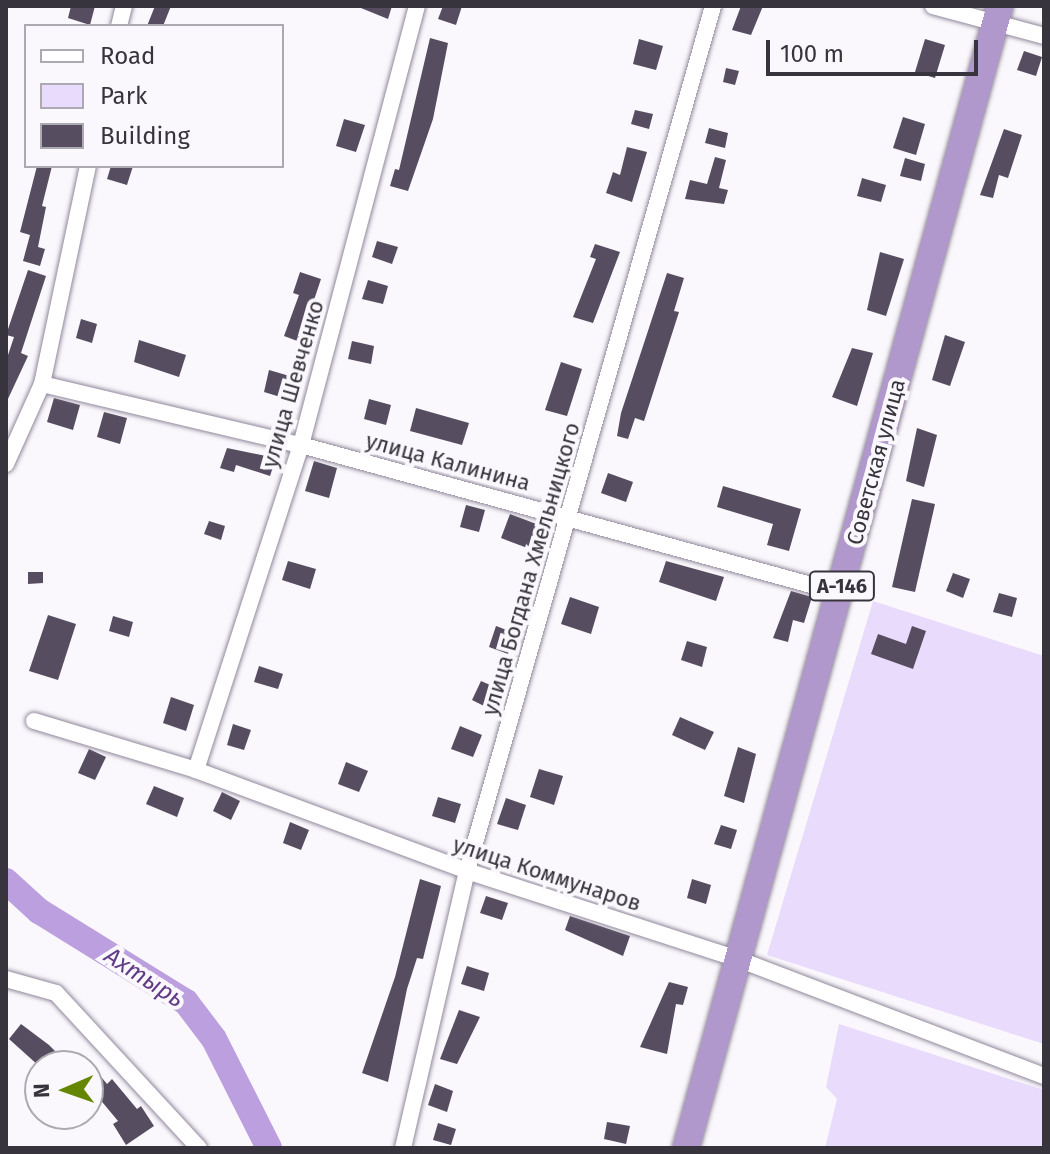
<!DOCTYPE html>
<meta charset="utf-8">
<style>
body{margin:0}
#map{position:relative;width:1050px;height:1154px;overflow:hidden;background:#faf8fc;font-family:"Fira Sans",sans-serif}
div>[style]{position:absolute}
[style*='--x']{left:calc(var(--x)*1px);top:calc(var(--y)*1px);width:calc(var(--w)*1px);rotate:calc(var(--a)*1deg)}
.green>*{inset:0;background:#e9dbfc}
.river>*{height:26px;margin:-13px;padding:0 13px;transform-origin:13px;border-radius:13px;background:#bc9fde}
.building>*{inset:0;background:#564e60}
.roads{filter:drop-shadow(0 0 2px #91889c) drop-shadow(0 0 2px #91889c)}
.minor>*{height:16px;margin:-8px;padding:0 8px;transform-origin:8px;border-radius:8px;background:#fff}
.trunk>*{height:26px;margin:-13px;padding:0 13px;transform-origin:13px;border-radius:13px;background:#b097cc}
span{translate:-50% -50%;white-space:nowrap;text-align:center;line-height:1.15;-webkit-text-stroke:8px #faf8fc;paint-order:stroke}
.shield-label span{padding:2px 6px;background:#faf8fc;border:2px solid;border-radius:6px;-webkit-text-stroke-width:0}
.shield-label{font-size:20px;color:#38343d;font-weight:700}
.street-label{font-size:22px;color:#38343d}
.water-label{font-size:24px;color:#623b87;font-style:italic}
.frame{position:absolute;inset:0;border:8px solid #38343d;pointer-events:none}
.legend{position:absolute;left:24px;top:24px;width:260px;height:144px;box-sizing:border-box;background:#faf8fc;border:2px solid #acaab0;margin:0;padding:10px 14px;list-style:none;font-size:24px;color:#38343d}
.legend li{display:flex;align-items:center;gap:16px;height:40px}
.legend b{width:40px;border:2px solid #acaab0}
.north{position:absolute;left:24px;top:1050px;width:80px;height:80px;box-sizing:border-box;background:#faf8fc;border:2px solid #acaab0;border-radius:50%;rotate:268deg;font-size:22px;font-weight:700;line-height:32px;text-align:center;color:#38343d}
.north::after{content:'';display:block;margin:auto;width:28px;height:36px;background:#648601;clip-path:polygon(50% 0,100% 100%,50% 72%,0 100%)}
.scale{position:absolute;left:766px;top:40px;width:212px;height:36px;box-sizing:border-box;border:4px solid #38343d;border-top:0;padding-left:10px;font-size:24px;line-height:28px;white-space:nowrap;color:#38343d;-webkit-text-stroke:6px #faf8fc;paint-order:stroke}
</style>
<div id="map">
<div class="green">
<div style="clip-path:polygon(873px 601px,1044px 656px,1044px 1044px,767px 955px)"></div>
<div style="clip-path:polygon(839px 1024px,1044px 1090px,1044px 1148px,825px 1148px,837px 1099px,826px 1087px)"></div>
</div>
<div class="river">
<div style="--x:6;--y:881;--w:45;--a:42.3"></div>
<div style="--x:39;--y:911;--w:173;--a:31.8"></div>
<div style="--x:186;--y:1002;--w:46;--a:52.9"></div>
<div style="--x:214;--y:1039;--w:122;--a:63.2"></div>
</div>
<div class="building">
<div style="clip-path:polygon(71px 6px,95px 6px,90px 25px,68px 18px)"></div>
<div style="clip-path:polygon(155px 6px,171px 6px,163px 26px,147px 26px)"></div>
<div style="clip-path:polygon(356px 6px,392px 6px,388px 19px)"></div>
<div style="clip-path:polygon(443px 6px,462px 6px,456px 25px,438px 19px)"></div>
<div style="clip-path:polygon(741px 6px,763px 6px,751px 35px,732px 30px)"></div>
<div style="clip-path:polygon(430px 38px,448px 43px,433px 119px,408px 191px,390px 186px,395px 169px,399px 170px)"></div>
<div style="clip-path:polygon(639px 39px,663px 46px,656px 70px,633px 64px)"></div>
<div style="clip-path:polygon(925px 39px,945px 45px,935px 78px,915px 72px)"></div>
<div style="clip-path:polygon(1024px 51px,1042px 57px,1036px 76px,1017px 70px)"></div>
<div style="clip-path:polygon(726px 68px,739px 71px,735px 85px,723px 82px)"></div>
<div style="clip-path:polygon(635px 110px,653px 114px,649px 129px,631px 124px)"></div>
<div style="clip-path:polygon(903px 117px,925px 124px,916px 155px,893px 148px)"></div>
<div style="clip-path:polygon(344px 119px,365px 125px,356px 152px,336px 146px)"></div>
<div style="clip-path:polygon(709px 128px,728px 133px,725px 148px,705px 143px)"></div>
<div style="clip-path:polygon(1004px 129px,1022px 135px,1008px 178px,999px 175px,993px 198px,980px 195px)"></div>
<div style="clip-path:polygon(627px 147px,647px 152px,632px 202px,606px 193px,613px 172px,620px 175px)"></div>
<div style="clip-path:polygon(715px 157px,726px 160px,719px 188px,728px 190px,724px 204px,685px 199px,690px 180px,707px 184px)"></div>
<div style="clip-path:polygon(905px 158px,925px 164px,921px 181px,900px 176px)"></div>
<div style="clip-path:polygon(37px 166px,52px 166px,42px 206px,46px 207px,38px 247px,45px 249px,40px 266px,23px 261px,30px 235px,20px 232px)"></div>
<div style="clip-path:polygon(111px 166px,133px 166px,127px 185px,107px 179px)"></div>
<div style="clip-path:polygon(862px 178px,886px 185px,881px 202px,857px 196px)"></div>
<div style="clip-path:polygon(377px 241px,398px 247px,392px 264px,372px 257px)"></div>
<div style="clip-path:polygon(595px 244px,620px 252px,593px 323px,573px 317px,596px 259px,590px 257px)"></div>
<div style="clip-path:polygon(880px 252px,904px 259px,886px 316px,867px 310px)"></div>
<div style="clip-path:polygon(28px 270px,46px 276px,21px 353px,28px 356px,7px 401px,6px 361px,14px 337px,6px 335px)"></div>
<div style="clip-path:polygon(300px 272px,321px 279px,300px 342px,284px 336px,299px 295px,293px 293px)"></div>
<div style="clip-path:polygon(667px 273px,684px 278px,674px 311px,679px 312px,644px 421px,635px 418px,628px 439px,617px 436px,621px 413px)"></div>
<div style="clip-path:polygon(368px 280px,388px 286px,383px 304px,362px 299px)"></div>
<div style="clip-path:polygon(81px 319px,97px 324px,92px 343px,76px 338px)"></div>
<div style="clip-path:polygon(945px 335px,965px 342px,950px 386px,932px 380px)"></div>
<div style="clip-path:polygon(139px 340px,186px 355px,179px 377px,134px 362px)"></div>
<div style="clip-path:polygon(352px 341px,374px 346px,371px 364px,348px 359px)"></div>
<div style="clip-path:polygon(852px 348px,873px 353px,857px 406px,832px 397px)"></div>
<div style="clip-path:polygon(561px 362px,582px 369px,567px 416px,545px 410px)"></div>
<div style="clip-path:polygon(269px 370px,293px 377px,287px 399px,264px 392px)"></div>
<div style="clip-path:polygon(54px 398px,80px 405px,73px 430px,47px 422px)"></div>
<div style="clip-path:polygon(369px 399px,391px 405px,386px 425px,364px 419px)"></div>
<div style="clip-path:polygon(416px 408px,469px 423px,462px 445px,410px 431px)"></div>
<div style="clip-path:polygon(104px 412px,127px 418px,120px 444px,97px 437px)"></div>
<div style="clip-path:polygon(917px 428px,937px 435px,924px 487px,906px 481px)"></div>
<div style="clip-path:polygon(227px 448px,276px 458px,270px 476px,236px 465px,234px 472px,220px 468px)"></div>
<div style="clip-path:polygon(314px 461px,337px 468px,329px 498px,305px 491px)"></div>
<div style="clip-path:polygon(608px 473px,633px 482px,626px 502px,601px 493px)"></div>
<div style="clip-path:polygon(723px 486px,801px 509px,789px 551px,767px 545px,773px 524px,717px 507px)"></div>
<div style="clip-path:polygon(912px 499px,935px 504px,915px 592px,892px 587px)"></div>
<div style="clip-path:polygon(466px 505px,485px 510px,479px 532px,460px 527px)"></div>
<div style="clip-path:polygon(510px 514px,539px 525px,530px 549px,501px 538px)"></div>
<div style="clip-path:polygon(209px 521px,225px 526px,221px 540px,204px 534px)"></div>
<div style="clip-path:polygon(288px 561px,316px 569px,310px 589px,282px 580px)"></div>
<div style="clip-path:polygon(666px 561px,724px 577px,716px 601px,659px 582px)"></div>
<div style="clip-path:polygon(28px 572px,43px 572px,43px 583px,28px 584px)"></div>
<div style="clip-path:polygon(953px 573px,970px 579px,963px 598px,946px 591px)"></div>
<div style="clip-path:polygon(791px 591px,812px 597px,804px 623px,793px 620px,788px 642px,773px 638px)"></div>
<div style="clip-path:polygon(999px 593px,1017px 598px,1012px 617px,993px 612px)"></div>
<div style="clip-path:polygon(570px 597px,599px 607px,591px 634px,561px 624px)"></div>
<div style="clip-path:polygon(48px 615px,76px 624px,58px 680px,29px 671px)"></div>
<div style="clip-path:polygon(113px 616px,133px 622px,129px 637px,109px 631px)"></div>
<div style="clip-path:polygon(496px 626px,515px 633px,508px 654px,489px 647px)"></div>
<div style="clip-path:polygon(912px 626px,926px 631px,913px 669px,871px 654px,878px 634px,906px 644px)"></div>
<div style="clip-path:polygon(687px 641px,707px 647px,702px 667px,681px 660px)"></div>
<div style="clip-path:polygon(259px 666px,283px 674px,278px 689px,254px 682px)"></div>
<div style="clip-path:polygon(481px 681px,497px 688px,488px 708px,472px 700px)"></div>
<div style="clip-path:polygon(171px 697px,194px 705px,186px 731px,163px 723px)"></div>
<div style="clip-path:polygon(680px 717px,714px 732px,705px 750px,672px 735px)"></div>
<div style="clip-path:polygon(233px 724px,251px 730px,244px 750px,227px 745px)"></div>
<div style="clip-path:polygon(460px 726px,482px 735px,473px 757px,451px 749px)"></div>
<div style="clip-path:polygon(738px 747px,756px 754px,744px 803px,724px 796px)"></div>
<div style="clip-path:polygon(89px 749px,106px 757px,95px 780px,78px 773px)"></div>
<div style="clip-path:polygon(346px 762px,368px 771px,359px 792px,338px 784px)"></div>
<div style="clip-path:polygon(539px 769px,563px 776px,554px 805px,530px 797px)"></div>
<div style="clip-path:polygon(154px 786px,184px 798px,177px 817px,146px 804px)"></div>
<div style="clip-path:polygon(222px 792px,240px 801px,231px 820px,213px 811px)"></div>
<div style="clip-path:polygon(438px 797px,461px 804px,455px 823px,432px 816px)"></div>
<div style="clip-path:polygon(506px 798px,526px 805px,518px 830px,497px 824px)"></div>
<div style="clip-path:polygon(290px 822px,309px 830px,301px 850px,283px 843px)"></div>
<div style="clip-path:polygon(721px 825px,737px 830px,731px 849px,714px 844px)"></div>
<div style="clip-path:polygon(420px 879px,441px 886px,423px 959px,417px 958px,407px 989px,388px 1082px,362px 1073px,395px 977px)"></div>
<div style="clip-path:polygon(692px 879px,711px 885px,706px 904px,687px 898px)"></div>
<div style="clip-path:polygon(486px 896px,508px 903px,502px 920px,480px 913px)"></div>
<div style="clip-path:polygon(570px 916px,630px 936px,623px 956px,565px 930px)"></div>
<div style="clip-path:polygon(467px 966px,489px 973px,484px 991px,461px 984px)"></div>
<div style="clip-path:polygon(669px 982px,688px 987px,683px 1005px,676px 1004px,667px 1054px,640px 1047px)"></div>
<div style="clip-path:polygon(459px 1010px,480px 1017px,457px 1064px,440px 1059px)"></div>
<div style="clip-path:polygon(21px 1024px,49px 1045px,70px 1066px,39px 1066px,9px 1039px)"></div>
<div style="clip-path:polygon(88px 1061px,107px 1084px,112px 1079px,137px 1109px,141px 1106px,154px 1126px,126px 1145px,113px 1124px,118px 1121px,88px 1085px)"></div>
<div style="clip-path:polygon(435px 1084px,453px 1091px,447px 1112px,428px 1105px)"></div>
<div style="clip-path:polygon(607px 1122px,630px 1126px,626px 1144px,604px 1139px)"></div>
<div style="clip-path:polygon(438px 1123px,456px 1129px,451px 1145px,433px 1140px)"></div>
</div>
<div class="roads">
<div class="minor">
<div style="--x:933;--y:6;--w:115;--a:15.1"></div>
<div style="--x:119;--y:26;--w:21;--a:-76"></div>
<div style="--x:42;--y:384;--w:266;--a:13.3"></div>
<div style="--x:301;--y:445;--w:559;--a:15.35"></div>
<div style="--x:6;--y:464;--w:88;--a:-65.8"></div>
<div style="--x:42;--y:384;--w:223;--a:-78.1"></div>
<div style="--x:34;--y:721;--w:169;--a:16.8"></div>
<div style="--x:196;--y:770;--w:289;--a:20.4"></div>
<div style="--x:467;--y:871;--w:282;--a:18"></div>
<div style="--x:735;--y:958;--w:331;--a:20.9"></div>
<div style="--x:196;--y:770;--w:342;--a:-72.1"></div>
<div style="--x:301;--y:445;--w:454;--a:-75.2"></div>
<div style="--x:6;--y:979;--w:52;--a:15.6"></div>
<div style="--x:56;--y:993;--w:211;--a:47.3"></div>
<div style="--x:403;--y:1148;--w:284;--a:-77"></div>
<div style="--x:467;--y:871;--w:899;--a:-74.12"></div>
</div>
<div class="trunk">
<div style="--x:686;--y:1148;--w:1184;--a:-74.63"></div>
</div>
</div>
<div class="shield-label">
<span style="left:842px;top:586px">А-146</span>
</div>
<div class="street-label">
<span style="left:293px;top:384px;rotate:-74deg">улица Шевченко</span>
<span style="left:448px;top:462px;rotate:15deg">улица Калинина</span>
<span style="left:876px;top:462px;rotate:-75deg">Советская улица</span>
<span style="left:531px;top:569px;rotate:-74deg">улица Богдана Хмельницкого</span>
<span style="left:547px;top:874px;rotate:18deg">улица Коммунаров</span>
</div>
<div class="water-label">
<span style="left:144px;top:978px;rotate:33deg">Ахтырь</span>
</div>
<div class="frame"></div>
<ul class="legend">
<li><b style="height:10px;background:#fff"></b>Road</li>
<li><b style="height:22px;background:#e9dbfc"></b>Park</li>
<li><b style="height:22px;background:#564e60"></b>Building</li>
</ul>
<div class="north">N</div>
<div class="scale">100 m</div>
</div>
